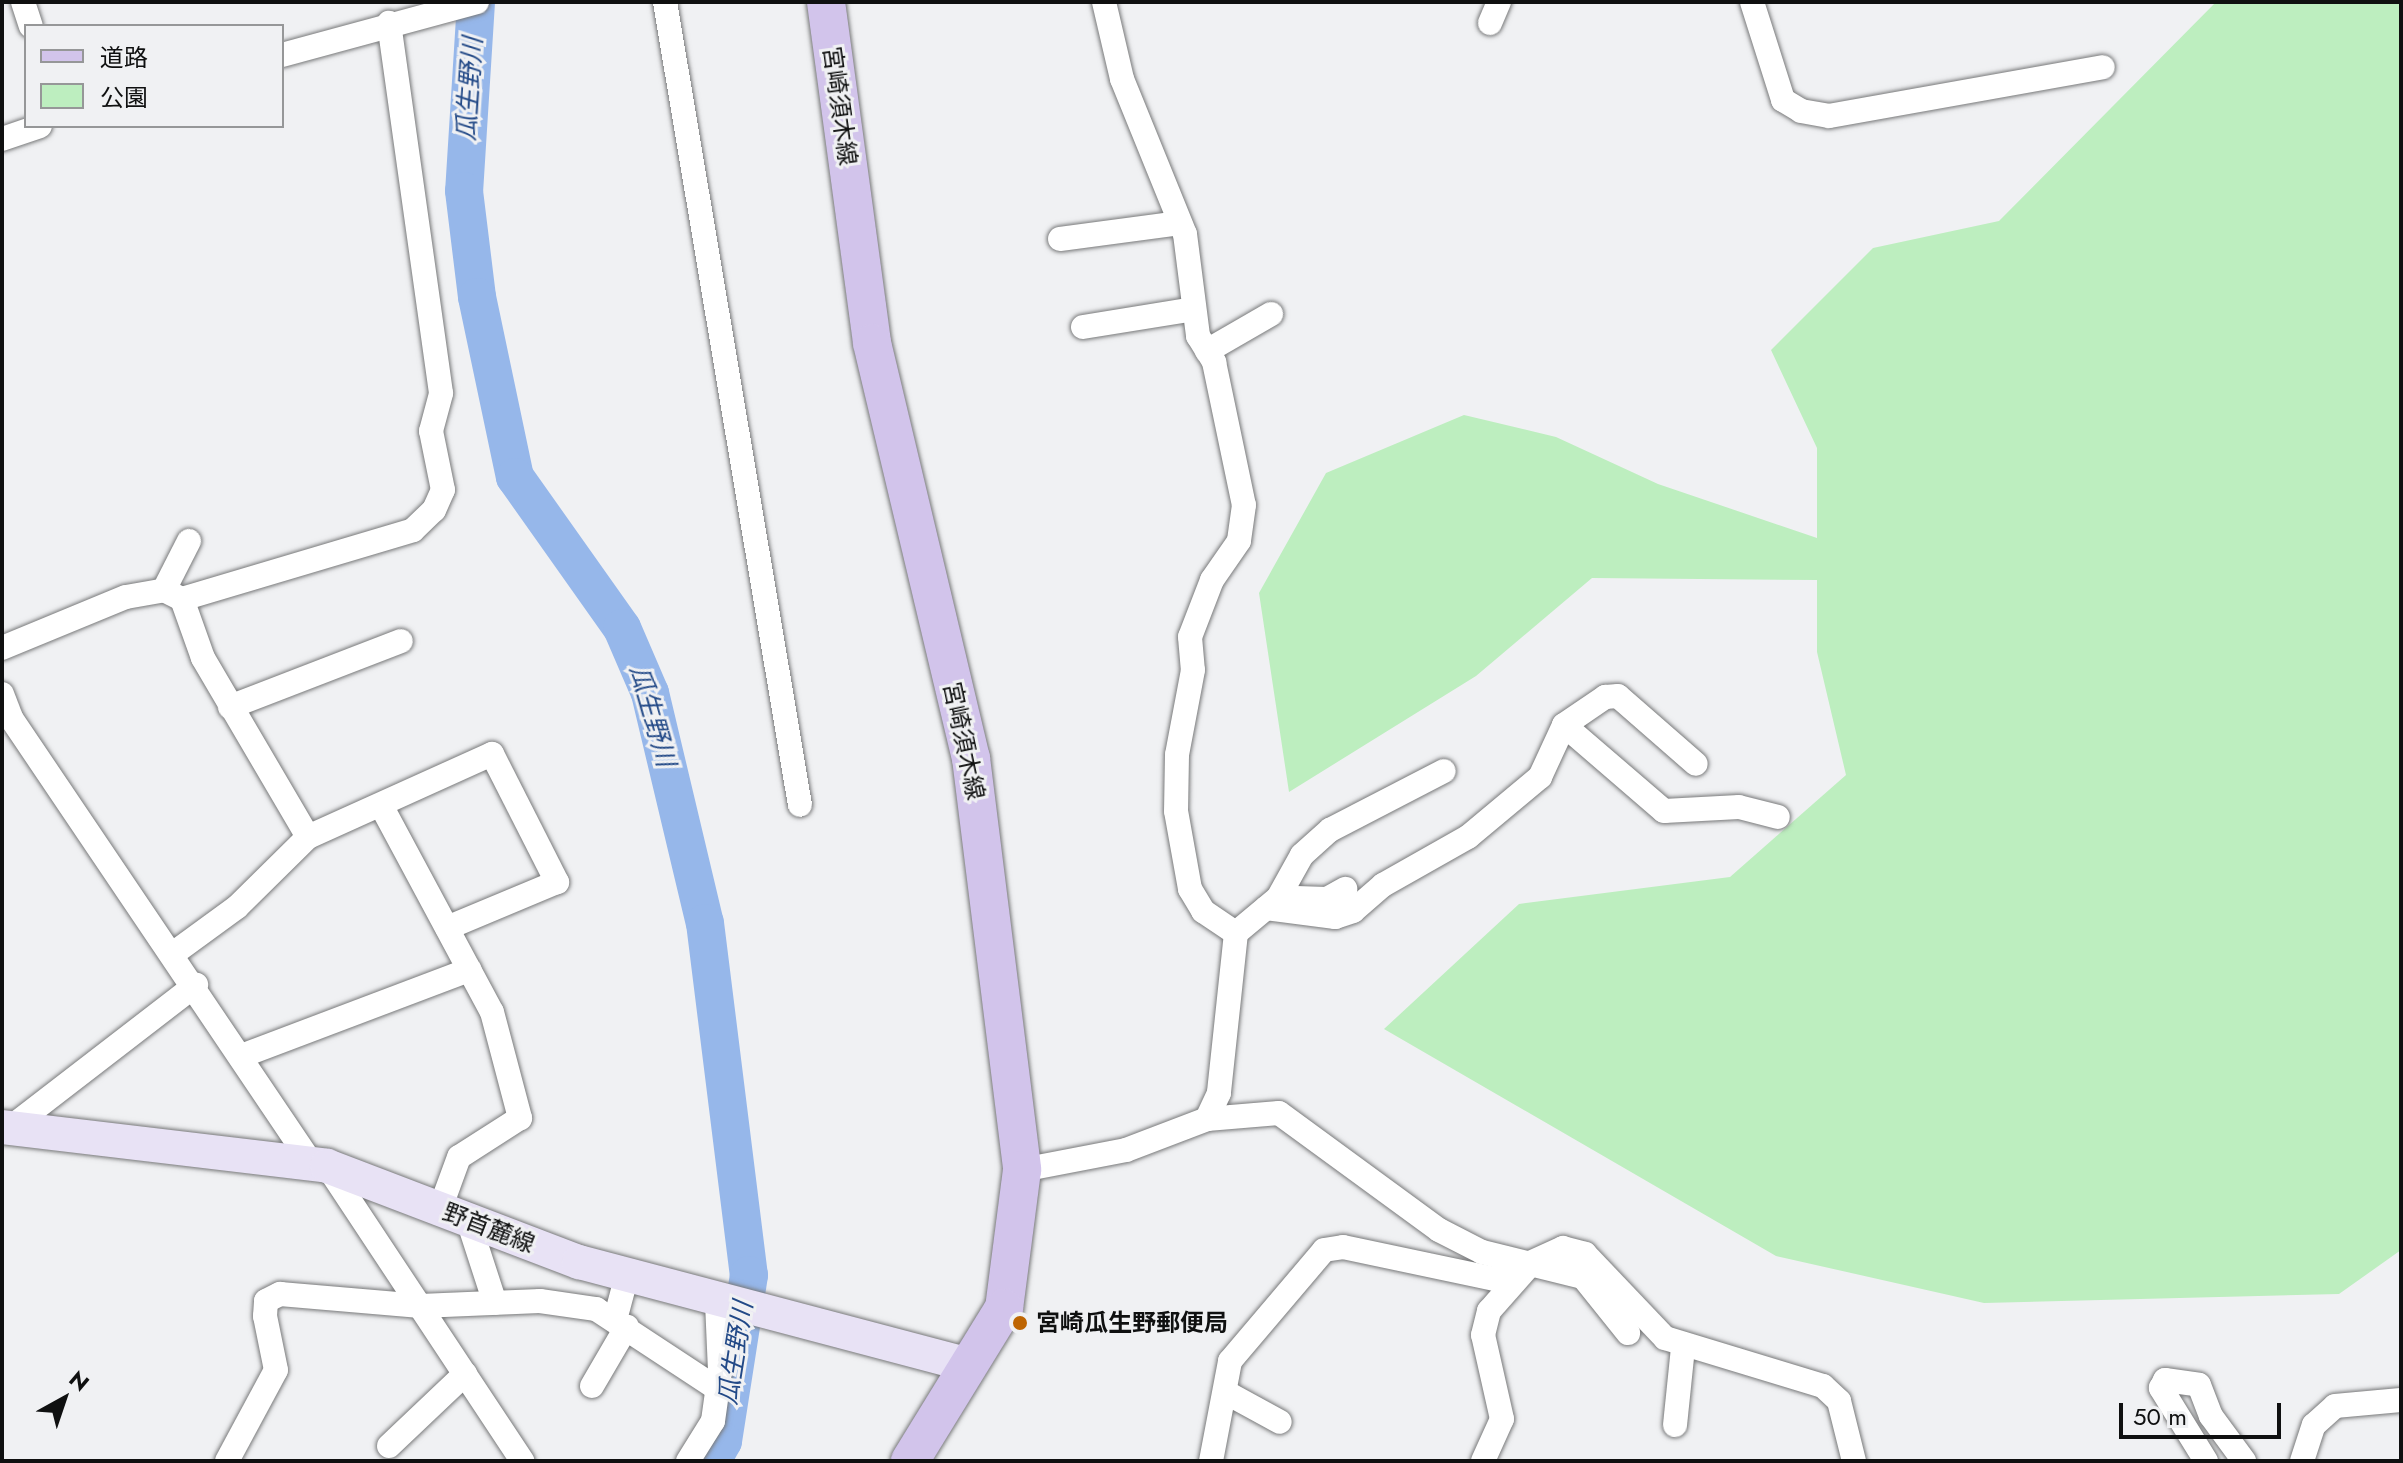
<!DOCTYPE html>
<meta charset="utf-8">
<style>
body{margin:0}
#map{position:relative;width:2403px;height:1463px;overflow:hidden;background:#f0f1f3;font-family:Jost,"Noto Sans JP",sans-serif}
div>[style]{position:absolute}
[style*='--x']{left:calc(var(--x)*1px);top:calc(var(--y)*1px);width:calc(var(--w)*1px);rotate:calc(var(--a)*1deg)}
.green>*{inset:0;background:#bdeebf}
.river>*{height:38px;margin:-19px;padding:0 19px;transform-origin:19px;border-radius:19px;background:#96b7ea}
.roads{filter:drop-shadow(0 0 2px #78797a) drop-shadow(0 0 2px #78797a)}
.street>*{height:24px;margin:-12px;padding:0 12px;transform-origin:12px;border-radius:12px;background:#fff}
.secondary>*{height:34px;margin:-17px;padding:0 17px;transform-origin:17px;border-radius:17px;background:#e8e2f5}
.primary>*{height:38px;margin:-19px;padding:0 19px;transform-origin:19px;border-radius:19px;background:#d2c4eb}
.dots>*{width:22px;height:22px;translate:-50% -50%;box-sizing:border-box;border:4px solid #f0f1f3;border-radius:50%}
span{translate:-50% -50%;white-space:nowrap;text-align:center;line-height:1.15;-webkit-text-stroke:6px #f0f1f3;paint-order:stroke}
.street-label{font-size:24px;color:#0f1010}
.poi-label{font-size:24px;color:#0f1010;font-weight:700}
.left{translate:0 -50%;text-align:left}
.water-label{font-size:26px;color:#224987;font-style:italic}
.frame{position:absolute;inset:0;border:4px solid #0f1010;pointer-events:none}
.legend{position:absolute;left:24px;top:24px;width:260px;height:104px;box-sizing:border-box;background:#f0f1f3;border:2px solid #969798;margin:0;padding:10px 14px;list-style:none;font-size:24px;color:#0f1010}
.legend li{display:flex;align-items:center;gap:16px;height:40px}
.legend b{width:40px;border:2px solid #969798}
.north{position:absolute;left:24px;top:1359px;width:80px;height:80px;-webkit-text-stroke:6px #f0f1f3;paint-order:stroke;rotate:40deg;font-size:22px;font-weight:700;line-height:32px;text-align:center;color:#0f1010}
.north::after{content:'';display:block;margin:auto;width:28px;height:36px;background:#0f1010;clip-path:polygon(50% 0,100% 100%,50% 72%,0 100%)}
.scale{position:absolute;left:2119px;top:1403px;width:162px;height:36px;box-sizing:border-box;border:4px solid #0f1010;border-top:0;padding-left:10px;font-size:24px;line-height:28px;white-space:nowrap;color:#0f1010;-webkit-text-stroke:6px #f0f1f3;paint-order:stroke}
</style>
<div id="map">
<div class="green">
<div style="clip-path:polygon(2216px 2px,2401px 2px,2401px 1250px,2339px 1294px,1984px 1303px,1776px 1256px,1384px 1029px,1519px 904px,1730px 877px,1846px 775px,1817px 652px,1817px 580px,1592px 578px,1476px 676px,1289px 792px,1259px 593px,1326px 473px,1464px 415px,1556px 437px,1658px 484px,1817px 538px,1817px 448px,1771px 350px,1873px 248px,1999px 221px)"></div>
</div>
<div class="river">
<div style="--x:476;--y:2;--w:189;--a:93.6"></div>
<div style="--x:464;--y:191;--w:107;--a:83"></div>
<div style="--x:477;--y:297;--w:184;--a:78.1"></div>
<div style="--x:515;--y:477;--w:185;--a:54.7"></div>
<div style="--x:622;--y:628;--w:71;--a:66.7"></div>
<div style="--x:650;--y:693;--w:236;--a:76.6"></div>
<div style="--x:705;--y:923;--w:355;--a:82.9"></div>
<div style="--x:749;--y:1275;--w:168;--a:98.9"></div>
<div style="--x:723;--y:1441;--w:23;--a:119"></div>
</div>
<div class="roads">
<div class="street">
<div style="--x:23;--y:2;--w:25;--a:72"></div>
<div style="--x:665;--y:2;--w:814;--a:80.46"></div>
<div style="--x:1104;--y:2;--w:79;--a:76.8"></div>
<div style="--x:1122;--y:79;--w:167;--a:67.9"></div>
<div style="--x:1185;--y:234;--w:103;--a:82.7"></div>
<div style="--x:1198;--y:336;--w:31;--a:58"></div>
<div style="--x:1214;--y:362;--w:146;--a:78.2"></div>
<div style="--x:1244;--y:505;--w:36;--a:98"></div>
<div style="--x:1239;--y:541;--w:47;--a:124.7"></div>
<div style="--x:1212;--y:580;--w:61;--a:111.1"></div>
<div style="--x:1190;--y:637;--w:33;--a:85"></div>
<div style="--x:1193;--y:670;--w:86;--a:100.7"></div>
<div style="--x:1177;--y:755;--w:56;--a:91"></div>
<div style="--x:1176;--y:811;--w:79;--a:79.8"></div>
<div style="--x:1190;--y:889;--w:26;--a:59"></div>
<div style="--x:1203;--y:911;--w:40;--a:34"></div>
<div style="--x:1236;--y:933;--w:161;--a:96.1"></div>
<div style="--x:1219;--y:1093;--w:29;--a:115"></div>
<div style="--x:1752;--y:2;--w:103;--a:72.4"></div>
<div style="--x:1783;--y:100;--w:21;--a:31"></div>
<div style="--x:1801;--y:111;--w:28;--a:10"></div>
<div style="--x:1829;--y:116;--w:278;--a:-10.1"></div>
<div style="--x:1490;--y:23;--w:23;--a:-67"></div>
<div style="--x:282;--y:55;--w:202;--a:-15.2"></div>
<div style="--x:2;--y:139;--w:40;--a:-18.9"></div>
<div style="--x:1060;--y:239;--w:121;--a:-7.6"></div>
<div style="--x:1083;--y:327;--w:112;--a:-9.2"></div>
<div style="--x:1207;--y:351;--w:74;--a:-30"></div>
<div style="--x:164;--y:590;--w:55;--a:-63"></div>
<div style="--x:2;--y:648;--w:134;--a:-22.4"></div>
<div style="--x:126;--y:597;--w:39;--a:-10"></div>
<div style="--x:164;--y:590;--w:20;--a:27"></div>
<div style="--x:182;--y:599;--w:241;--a:-16.6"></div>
<div style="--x:413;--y:530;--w:29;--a:-44"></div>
<div style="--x:434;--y:510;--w:22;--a:-66"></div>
<div style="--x:443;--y:490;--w:60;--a:-101.5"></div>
<div style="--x:431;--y:431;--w:39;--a:-75"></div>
<div style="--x:441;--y:393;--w:374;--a:-98"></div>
<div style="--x:2;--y:694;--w:26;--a:69"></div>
<div style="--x:11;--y:718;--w:538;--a:55.99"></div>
<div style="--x:230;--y:707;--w:183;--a:-21.1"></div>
<div style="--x:1564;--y:725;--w:132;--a:40.7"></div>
<div style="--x:1664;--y:811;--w:75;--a:-3.1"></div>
<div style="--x:1739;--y:807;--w:40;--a:14.4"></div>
<div style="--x:383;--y:809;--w:230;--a:61.8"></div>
<div style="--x:492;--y:1012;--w:110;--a:75.2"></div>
<div style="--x:520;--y:1118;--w:72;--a:147.4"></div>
<div style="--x:459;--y:1157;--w:55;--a:110.1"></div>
<div style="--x:308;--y:837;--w:202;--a:-24.3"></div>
<div style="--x:492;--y:754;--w:144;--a:63.1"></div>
<div style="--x:557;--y:882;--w:119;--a:157.3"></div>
<div style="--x:1296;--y:898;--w:31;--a:2"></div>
<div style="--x:1327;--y:899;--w:21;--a:-29"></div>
<div style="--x:1266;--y:908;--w:70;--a:7.4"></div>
<div style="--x:1335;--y:917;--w:19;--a:-18"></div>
<div style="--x:1353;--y:911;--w:40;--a:-41"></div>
<div style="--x:1383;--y:885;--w:98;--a:-29.5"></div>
<div style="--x:1468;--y:837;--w:94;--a:-39.8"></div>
<div style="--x:1540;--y:777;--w:57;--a:-65.2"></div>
<div style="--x:1564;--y:725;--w:50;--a:-34.3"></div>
<div style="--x:1605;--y:697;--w:13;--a:-4"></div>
<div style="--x:1618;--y:696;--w:103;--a:41.1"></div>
<div style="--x:1236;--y:933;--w:55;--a:-39.8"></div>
<div style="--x:1278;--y:898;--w:49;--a:-60.8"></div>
<div style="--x:1302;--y:855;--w:38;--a:-42"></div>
<div style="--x:1330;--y:830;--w:128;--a:-27.4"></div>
<div style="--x:174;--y:953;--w:78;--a:-36.1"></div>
<div style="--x:237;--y:907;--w:100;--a:-44.6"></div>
<div style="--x:308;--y:837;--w:208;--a:-120.4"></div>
<div style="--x:203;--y:658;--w:63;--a:-109.6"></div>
<div style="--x:244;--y:1055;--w:241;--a:-20.7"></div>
<div style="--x:10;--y:1128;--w:235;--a:-37.6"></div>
<div style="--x:327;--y:1166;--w:354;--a:56.5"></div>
<div style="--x:1022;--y:1170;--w:106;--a:-10.9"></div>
<div style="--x:1126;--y:1150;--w:87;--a:-20.9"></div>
<div style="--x:1207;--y:1119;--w:72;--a:-4.8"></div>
<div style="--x:1279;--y:1113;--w:198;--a:36.2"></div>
<div style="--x:1439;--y:1230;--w:48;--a:27.1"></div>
<div style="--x:1482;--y:1252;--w:104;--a:13.9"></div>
<div style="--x:1583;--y:1277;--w:72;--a:51.2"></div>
<div style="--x:468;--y:1220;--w:87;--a:72"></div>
<div style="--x:615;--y:1320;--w:47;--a:-75.1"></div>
<div style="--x:592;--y:1386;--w:69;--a:-59.7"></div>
<div style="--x:1227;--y:1393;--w:60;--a:28.7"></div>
<div style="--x:1675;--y:1425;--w:77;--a:-84.1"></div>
<div style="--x:389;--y:1446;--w:105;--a:-43.5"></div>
<div style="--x:227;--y:1461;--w:103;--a:-61.7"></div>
<div style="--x:276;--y:1370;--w:55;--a:-101.5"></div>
<div style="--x:265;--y:1316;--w:15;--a:-86"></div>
<div style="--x:266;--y:1301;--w:16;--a:-27"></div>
<div style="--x:280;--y:1294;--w:141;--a:4.9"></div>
<div style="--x:420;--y:1306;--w:120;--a:-2.4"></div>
<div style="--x:540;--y:1301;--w:57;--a:8.1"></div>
<div style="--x:596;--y:1309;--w:146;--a:33.3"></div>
<div style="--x:688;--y:1461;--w:47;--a:-58"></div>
<div style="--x:713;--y:1421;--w:50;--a:-82"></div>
<div style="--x:720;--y:1371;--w:70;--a:-92.5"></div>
<div style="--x:1211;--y:1461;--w:102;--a:-79.2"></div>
<div style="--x:1230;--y:1361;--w:145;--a:-49.7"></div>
<div style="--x:1324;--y:1250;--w:19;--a:-9"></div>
<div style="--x:1343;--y:1247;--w:155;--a:11.9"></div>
<div style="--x:1495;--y:1279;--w:75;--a:-24.5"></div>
<div style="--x:1563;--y:1248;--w:23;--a:15"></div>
<div style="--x:1585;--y:1254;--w:116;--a:46.4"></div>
<div style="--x:1665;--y:1338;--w:165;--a:16.9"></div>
<div style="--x:1823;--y:1386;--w:22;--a:43"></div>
<div style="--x:1839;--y:1401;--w:62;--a:76"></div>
<div style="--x:1483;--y:1461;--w:46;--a:-65.7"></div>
<div style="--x:1502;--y:1419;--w:86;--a:-102.7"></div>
<div style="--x:1483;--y:1335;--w:25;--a:-76"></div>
<div style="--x:1489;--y:1311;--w:57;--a:-48.5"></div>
<div style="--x:2206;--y:1461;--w:86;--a:-121.7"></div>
<div style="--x:2161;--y:1388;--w:9;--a:-63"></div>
<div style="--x:2165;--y:1380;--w:34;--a:8"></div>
<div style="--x:2199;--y:1385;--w:33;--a:69"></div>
<div style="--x:2211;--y:1416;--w:56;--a:53.7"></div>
<div style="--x:2302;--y:1461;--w:38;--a:-72"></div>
<div style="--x:2314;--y:1425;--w:28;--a:-42"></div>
<div style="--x:2335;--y:1406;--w:66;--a:-5.2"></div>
</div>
<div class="secondary">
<div style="--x:2;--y:1127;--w:327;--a:6.8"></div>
<div style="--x:327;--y:1166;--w:270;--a:20.9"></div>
<div style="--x:579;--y:1262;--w:403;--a:14.8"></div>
</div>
<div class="primary">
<div style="--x:826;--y:2;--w:344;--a:82.3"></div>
<div style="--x:872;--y:343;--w:427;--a:76.6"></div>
<div style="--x:971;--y:758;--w:415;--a:82.9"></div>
<div style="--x:1022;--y:1170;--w:139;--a:97.4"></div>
<div style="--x:1004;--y:1308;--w:180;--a:121.6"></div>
</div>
</div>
<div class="dots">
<div style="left:1020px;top:1323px;background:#be6502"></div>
</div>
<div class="street-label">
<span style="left:840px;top:106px;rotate:82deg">宮崎須木線</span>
<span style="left:964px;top:741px;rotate:78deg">宮崎須木線</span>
<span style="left:489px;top:1228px;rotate:21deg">野首麓線</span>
</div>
<div class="poi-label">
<span class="left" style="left:1036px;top:1323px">宮崎瓜生野郵便局</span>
</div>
<div class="water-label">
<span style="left:470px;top:89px;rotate:-86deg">瓜生野川</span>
<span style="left:652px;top:716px;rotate:74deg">瓜生野川</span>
<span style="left:736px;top:1353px;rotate:-81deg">瓜生野川</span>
</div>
<div class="frame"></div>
<ul class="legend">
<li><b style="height:10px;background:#d2c4eb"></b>道路</li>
<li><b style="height:22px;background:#bdeebf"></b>公園</li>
</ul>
<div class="north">N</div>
<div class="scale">50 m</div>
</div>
